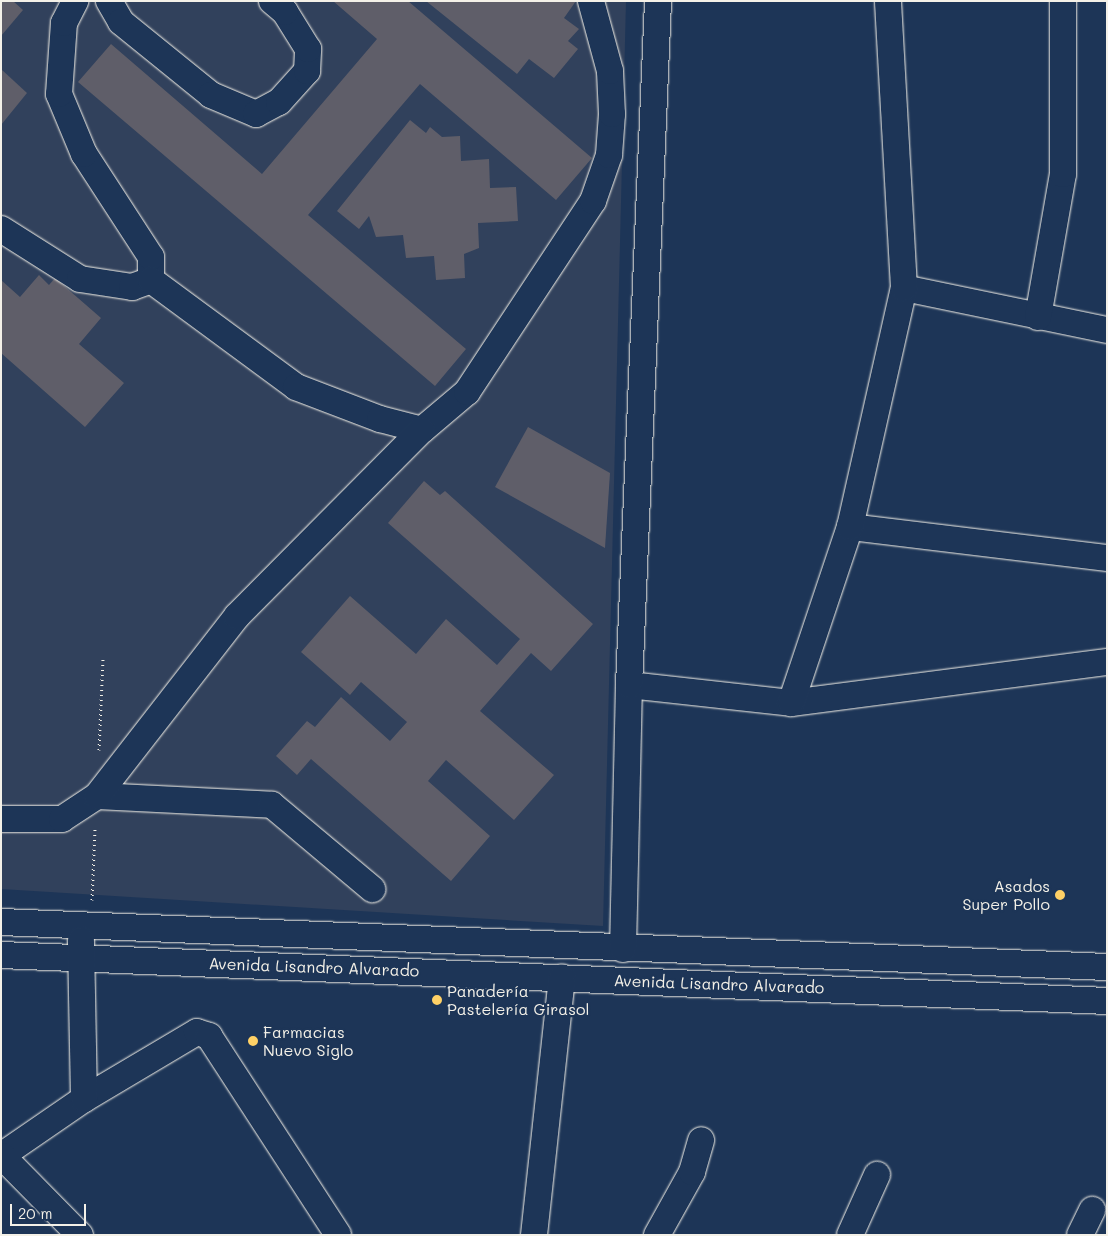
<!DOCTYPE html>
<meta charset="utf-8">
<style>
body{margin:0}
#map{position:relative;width:1108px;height:1236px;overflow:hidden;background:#1d3557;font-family:Mali,sans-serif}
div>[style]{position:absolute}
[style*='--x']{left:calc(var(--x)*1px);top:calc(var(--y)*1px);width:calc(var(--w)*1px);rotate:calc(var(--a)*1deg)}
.built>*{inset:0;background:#31415c}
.building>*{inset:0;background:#5f5e69}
.path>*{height:3px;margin-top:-1.5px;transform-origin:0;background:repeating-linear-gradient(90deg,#f4f1e8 0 1px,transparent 0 5px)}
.roads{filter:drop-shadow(0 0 1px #f4f1e8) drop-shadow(0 0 1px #f4f1e8)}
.minor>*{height:26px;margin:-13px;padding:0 13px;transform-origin:13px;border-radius:13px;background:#1d3557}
.dots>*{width:14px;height:14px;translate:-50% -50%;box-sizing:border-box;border:2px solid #1d3557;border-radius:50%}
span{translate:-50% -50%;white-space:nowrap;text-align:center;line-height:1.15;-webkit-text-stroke:4.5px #1d3557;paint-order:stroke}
.poi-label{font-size:16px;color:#f4f1e8}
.right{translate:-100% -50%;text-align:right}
.left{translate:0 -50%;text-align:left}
.street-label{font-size:16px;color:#f4f1e8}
.frame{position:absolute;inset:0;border:2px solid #f4f1e8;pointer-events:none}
.scale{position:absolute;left:10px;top:1204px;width:76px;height:22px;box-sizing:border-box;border:2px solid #f4f1e8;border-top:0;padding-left:6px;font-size:15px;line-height:18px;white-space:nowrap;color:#f4f1e8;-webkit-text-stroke:4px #1d3557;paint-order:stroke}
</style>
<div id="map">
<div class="built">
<div style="clip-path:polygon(1px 1px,626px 1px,603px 926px,1px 889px)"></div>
</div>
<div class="building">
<div style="clip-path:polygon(1px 1px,13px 1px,23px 10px,1px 36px)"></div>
<div style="clip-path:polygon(333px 1px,408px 1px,592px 158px,556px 200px,420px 84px,308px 215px,466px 349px,435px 386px,78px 82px,111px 44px,262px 174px,377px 39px)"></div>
<div style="clip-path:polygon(426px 1px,576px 1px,564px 18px,579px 29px,568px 41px,578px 49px,554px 78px,529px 59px,517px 74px)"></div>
<div style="clip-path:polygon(1px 69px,27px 93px,1px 125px)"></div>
<div style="clip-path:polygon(410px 120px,426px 133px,430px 127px,442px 137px,460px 136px,461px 161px,489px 159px,490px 188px,516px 187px,518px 221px,478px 223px,479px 248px,464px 254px,465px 278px,436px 280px,434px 256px,406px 258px,403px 235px,376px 237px,369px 216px,359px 229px,337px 211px)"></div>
<div style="clip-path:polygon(39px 275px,49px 285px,55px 278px,101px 318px,79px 344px,124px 383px,85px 427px,1px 353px,1px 280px,20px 297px)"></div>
<div style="clip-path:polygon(528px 427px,610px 473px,605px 548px,495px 487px)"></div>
<div style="clip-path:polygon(424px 481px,440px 495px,445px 491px,593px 624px,551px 671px,531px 653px,480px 711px,554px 775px,514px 820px,446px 760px,428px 781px,490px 836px,451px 881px,311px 759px,297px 775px,276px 756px,307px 721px,315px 727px,341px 697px,390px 741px,407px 722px,361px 682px,350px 695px,301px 652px,350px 596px,416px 654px,446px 619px,497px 665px,520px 639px,388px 523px)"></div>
</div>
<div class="path">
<div style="--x:99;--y:750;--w:91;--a:-87.5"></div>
<div style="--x:92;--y:900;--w:71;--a:-87.6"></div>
</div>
<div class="roads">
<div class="minor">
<div style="--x:109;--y:1;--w:24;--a:60"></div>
<div style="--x:121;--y:22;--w:116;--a:39"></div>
<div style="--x:211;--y:95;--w:49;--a:22.9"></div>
<div style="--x:256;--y:114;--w:26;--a:-28"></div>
<div style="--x:279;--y:102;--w:42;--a:-47.9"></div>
<div style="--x:307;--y:71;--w:22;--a:-87"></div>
<div style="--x:308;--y:49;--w:44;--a:-121.9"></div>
<div style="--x:285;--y:12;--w:17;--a:-140"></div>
<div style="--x:1;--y:229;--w:93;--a:32.3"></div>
<div style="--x:80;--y:279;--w:53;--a:8.7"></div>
<div style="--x:132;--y:287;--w:20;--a:-20"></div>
<div style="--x:151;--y:280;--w:23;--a:-90"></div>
<div style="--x:151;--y:257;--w:123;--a:-123"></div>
<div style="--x:84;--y:154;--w:65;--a:-112.6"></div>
<div style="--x:59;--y:94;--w:71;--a:-86"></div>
<div style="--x:64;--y:23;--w:25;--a:-63"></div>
<div style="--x:151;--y:280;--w:180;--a:36.4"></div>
<div style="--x:296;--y:387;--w:90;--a:20.9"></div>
<div style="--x:380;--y:419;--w:43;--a:14.7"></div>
<div style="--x:422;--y:430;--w:59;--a:-40.2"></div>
<div style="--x:467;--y:392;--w:229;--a:-56.6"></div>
<div style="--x:593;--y:201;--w:49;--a:-70.8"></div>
<div style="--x:609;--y:155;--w:41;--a:-85.8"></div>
<div style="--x:612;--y:114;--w:43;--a:-92.7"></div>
<div style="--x:610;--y:71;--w:73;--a:-105.2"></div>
<div style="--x:904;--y:288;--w:207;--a:11.7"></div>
<div style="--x:1038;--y:317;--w:145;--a:-80.1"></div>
<div style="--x:1063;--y:174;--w:173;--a:-90"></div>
<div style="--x:850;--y:527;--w:259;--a:6.9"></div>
<div style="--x:629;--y:685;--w:163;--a:6.3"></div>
<div style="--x:791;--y:703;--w:319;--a:-7.4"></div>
<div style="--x:791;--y:703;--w:186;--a:-71.5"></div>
<div style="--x:850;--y:527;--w:245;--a:-77.3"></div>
<div style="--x:904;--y:288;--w:287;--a:-93.2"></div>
<div style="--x:97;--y:796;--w:175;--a:2.9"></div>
<div style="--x:272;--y:805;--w:131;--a:40"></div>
<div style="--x:1;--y:819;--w:61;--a:0"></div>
<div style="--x:62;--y:819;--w:42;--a:-33.3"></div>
<div style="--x:97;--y:796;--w:228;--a:-52.1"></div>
<div style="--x:237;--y:616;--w:262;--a:-45.2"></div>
<div style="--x:1;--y:922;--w:1107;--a:2.33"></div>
<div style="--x:623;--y:949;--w:264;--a:-88.7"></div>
<div style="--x:629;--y:685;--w:685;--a:-87.57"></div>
<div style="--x:1;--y:955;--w:1107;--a:2.38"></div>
<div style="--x:84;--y:1099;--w:131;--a:-30.7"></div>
<div style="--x:197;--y:1032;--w:13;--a:18"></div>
<div style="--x:209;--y:1036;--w:237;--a:57"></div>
<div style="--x:1;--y:1156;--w:101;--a:-34.5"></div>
<div style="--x:84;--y:1099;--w:159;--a:-91.1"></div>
<div style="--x:2;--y:1156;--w:111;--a:45.4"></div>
<div style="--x:534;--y:1235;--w:259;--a:-83.8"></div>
<div style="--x:657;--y:1235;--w:72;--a:-60.9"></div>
<div style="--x:692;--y:1172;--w:33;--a:-74"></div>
<div style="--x:850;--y:1235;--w:66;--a:-65.8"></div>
<div style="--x:1080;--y:1235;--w:28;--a:-64"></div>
</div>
</div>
<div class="dots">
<div style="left:1060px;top:895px;background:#ffd166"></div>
<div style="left:437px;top:1000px;background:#ffd166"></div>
<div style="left:253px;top:1041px;background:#ffd166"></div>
</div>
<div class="poi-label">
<span class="right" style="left:1050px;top:895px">Asados<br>Super Pollo</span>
<span class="left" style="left:447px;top:1000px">Panadería<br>Pastelería Girasol</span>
<span class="left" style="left:263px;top:1041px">Farmacias<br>Nuevo Siglo</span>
</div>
<div class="street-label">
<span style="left:314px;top:967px;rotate:2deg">Avenida Lisandro Alvarado</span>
<span style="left:719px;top:984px;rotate:2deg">Avenida Lisandro Alvarado</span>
</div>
<div class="frame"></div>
<div class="scale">20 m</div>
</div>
